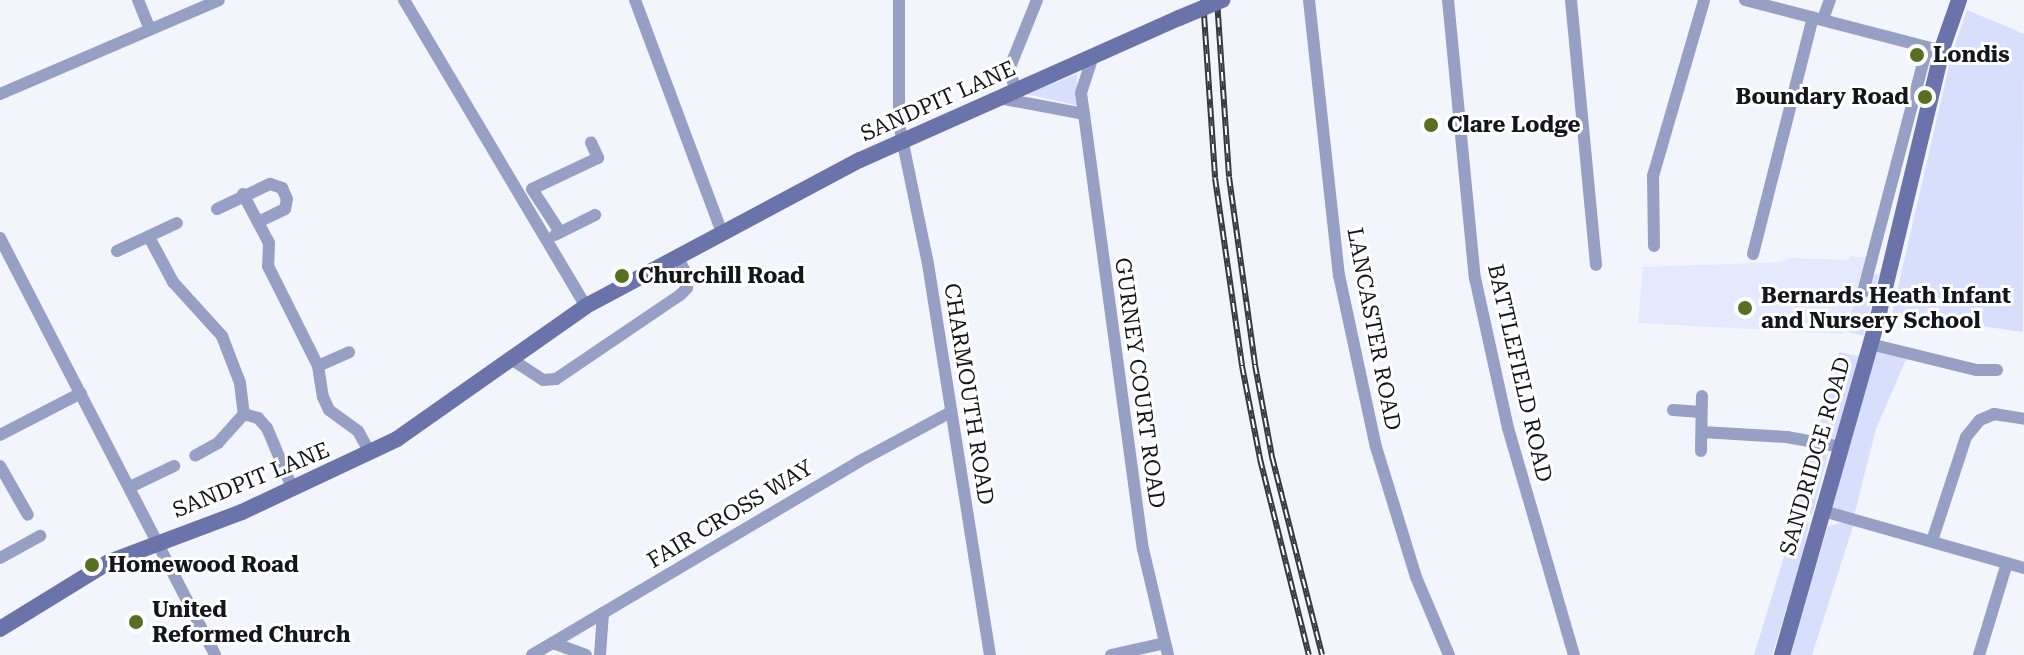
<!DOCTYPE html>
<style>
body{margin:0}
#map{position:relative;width:2024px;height:655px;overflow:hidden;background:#f3f5fd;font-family:"Roboto Serif",serif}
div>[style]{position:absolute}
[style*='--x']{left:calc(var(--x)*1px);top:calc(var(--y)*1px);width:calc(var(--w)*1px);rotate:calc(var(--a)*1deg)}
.built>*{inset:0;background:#e5e9fd}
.green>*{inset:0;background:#d8dffd}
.street>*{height:12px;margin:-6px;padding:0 6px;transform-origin:6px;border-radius:6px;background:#969fc4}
.secondary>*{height:16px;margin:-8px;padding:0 8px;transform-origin:8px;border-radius:8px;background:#6a74aa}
.rail>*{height:6px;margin-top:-3px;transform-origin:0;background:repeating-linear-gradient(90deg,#fff 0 9px,#38393e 0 18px);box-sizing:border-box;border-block:2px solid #38393e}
.secondary-bridge>*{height:16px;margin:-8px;padding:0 8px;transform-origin:8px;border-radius:8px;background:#6a74aa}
.dots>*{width:22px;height:22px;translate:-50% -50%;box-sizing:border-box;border:4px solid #fff;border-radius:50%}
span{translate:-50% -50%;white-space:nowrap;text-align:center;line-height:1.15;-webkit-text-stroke:6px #fff;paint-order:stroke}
.poi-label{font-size:22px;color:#15161b;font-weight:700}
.left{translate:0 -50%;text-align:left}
.right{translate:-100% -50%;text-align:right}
.street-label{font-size:22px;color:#15161b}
</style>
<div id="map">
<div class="built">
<div style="clip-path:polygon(1850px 256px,1866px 258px,1843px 334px,1638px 323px,1643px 267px,1782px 262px,1787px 258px,1848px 260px)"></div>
</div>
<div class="green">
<div style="clip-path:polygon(1967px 10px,2024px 34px,2023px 332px,1892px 313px,1952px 53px)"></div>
<div style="clip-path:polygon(1077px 74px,1076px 105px,1026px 94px)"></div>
<div style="clip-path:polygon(1879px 274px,1863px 336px,1845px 331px,1857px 293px,1866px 294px,1872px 275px)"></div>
<div style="clip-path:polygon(1875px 346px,1907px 357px,1876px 429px,1854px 516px,1829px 510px)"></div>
<div style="clip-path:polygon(1839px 352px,1868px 358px,1842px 444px,1815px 439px)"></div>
<div style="clip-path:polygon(1810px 448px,1828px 455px,1812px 515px,1796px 505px)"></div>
<div style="clip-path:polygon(1797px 514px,1809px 523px,1803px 556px,1772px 655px,1754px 655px)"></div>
<div style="clip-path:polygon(1855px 520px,1812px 655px,1789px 655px,1828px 526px)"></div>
</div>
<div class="street">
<div style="--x:138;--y:0;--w:31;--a:68"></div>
<div style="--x:404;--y:0;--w:356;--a:59.3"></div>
<div style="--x:635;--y:0;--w:249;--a:69.5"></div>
<div style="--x:899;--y:0;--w:124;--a:90"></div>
<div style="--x:899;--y:124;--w:143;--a:78.3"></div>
<div style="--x:928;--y:264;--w:396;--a:81"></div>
<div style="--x:1309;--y:0;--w:277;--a:83.8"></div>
<div style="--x:1339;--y:275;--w:176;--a:77.9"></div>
<div style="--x:1376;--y:447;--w:136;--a:72.9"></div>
<div style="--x:1416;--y:577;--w:85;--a:67.1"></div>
<div style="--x:1448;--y:0;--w:279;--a:84.5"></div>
<div style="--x:1475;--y:278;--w:154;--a:77.6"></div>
<div style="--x:1508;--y:428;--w:236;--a:73.8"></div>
<div style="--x:1571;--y:0;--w:266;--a:84.6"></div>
<div style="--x:1745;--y:0;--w:200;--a:14.5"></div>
<div style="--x:1823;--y:19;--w:20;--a:-70"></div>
<div style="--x:1093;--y:56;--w:39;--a:108"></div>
<div style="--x:1081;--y:93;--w:21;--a:82"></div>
<div style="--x:1084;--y:114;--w:439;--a:82.3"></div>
<div style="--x:1143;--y:549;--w:109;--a:76.7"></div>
<div style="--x:1015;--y:91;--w:25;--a:-102"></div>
<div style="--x:1010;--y:67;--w:72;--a:-68.1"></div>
<div style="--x:0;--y:94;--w:238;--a:-23.2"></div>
<div style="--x:999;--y:98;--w:86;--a:10.7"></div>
<div style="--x:243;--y:194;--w:55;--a:62"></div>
<div style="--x:269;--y:243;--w:23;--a:92"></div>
<div style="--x:268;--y:266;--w:112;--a:63.4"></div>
<div style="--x:318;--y:366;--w:31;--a:81"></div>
<div style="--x:323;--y:397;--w:14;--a:65"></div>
<div style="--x:329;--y:410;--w:36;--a:36"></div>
<div style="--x:358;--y:431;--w:25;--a:61"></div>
<div style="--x:217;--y:209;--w:59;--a:-25.3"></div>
<div style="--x:270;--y:184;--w:13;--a:18"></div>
<div style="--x:282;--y:188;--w:12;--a:66"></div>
<div style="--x:287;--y:199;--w:10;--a:101"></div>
<div style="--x:285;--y:209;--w:30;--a:154"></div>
<div style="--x:560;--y:232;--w:51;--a:-123.1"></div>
<div style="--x:532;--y:189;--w:73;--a:-25.2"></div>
<div style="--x:598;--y:158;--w:17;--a:-114"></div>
<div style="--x:555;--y:235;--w:45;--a:-26.6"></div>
<div style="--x:149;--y:237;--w:51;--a:61.9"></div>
<div style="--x:173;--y:282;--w:73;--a:47.8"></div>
<div style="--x:222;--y:336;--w:50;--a:69"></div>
<div style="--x:240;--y:383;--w:31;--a:83"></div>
<div style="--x:244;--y:414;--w:39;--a:132"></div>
<div style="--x:218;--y:443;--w:26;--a:151"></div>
<div style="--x:0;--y:238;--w:469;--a:62.7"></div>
<div style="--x:1654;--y:246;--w:70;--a:-90.8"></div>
<div style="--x:1653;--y:176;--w:183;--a:-73.8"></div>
<div style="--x:117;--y:251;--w:66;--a:-25"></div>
<div style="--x:1753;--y:254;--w:244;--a:-75.8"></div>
<div style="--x:1863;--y:292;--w:244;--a:-75.3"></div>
<div style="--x:1925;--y:56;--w:11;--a:-38"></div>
<div style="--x:1870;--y:344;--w:110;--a:13.7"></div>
<div style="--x:1977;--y:370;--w:20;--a:0"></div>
<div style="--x:511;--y:359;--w:38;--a:33"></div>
<div style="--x:543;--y:380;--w:13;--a:-4"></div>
<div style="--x:556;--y:379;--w:150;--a:-34.1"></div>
<div style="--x:680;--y:295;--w:10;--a:-45"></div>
<div style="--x:687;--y:288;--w:11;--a:-85"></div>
<div style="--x:688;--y:277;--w:21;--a:-118"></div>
<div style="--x:318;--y:366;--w:34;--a:-24"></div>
<div style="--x:1673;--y:410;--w:28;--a:4"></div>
<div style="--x:244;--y:414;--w:15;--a:16"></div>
<div style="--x:258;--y:418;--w:13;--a:48"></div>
<div style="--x:267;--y:428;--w:67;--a:67.2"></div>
<div style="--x:1702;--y:432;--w:85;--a:3.4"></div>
<div style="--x:1787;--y:437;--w:55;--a:10.5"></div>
<div style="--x:0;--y:435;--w:91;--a:-27.4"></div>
<div style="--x:1701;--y:451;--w:55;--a:-89"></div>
<div style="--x:0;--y:466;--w:56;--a:60.3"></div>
<div style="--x:130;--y:487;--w:49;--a:-25.5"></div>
<div style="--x:1823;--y:511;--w:209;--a:15.8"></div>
<div style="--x:1932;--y:541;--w:109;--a:-71.9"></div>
<div style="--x:1966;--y:437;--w:22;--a:-51"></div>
<div style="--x:1980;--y:420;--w:15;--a:-23"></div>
<div style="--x:1994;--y:414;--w:30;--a:9"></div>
<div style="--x:0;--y:558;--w:46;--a:-28.8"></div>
<div style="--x:553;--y:643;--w:35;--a:20"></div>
<div style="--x:532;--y:655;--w:379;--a:-30.6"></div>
<div style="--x:858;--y:462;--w:106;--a:-28.3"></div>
<div style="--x:600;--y:655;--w:42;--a:-85.9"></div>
<div style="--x:1111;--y:655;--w:55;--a:-12.5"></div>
<div style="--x:1979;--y:655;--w:96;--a:-73.1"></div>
</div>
<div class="secondary">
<div style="--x:0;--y:629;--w:128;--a:-31.6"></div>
<div style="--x:109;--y:562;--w:142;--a:-20.6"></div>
<div style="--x:242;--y:512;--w:171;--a:-25.2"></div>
<div style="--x:397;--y:439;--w:231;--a:-35.1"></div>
<div style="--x:586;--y:306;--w:310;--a:-28.1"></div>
<div style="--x:860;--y:160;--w:349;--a:-24"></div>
<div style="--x:1782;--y:655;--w:351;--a:-74.1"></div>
<div style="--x:1878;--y:317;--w:279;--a:-76.5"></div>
<div style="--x:1943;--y:46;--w:49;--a:-70.8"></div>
</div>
<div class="rail">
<div style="--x:1203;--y:0;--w:178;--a:86.1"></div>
<div style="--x:1215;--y:178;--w:190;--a:81.8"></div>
<div style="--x:1242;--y:366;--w:95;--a:79"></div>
<div style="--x:1260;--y:459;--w:202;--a:76"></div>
<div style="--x:1217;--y:0;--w:177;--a:86.1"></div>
<div style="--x:1229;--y:177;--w:190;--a:82.1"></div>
<div style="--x:1255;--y:365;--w:94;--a:79.5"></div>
<div style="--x:1272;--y:457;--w:204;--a:75.8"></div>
</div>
<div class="secondary-bridge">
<div style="--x:1179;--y:18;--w:47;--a:-22.7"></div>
</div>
<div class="dots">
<div style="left:1917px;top:55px;background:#576f21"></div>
<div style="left:1925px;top:97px;background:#576f21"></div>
<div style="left:1431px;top:125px;background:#576f21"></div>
<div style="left:622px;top:276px;background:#576f21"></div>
<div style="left:1745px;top:308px;background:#576f21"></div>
<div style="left:92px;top:565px;background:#576f21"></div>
<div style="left:136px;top:622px;background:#576f21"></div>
</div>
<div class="poi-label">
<span class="left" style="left:1933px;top:55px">Londis</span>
<span class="right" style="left:1909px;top:97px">Boundary Road</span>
<span class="left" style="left:1447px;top:125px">Clare Lodge</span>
<span class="left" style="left:638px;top:276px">Churchill Road</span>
<span class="left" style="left:1761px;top:308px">Bernards Heath Infant<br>and Nursery School</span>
<span class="left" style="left:108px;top:565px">Homewood Road</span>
<span class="left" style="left:152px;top:622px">United<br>Reformed Church</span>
</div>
<div class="street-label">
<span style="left:938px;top:101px;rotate:-24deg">SANDPIT LANE</span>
<span style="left:1374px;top:329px;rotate:79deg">LANCASTER ROAD</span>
<span style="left:1520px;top:373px;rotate:77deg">BATTLEFIELD ROAD</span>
<span style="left:1140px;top:383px;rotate:82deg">GURNEY COURT ROAD</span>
<span style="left:969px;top:394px;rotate:81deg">CHARMOUTH ROAD</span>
<span style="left:1815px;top:456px;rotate:-74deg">SANDRIDGE ROAD</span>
<span style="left:251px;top:480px;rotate:-22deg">SANDPIT LANE</span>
<span style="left:730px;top:514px;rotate:-31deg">FAIR CROSS WAY</span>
</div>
</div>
